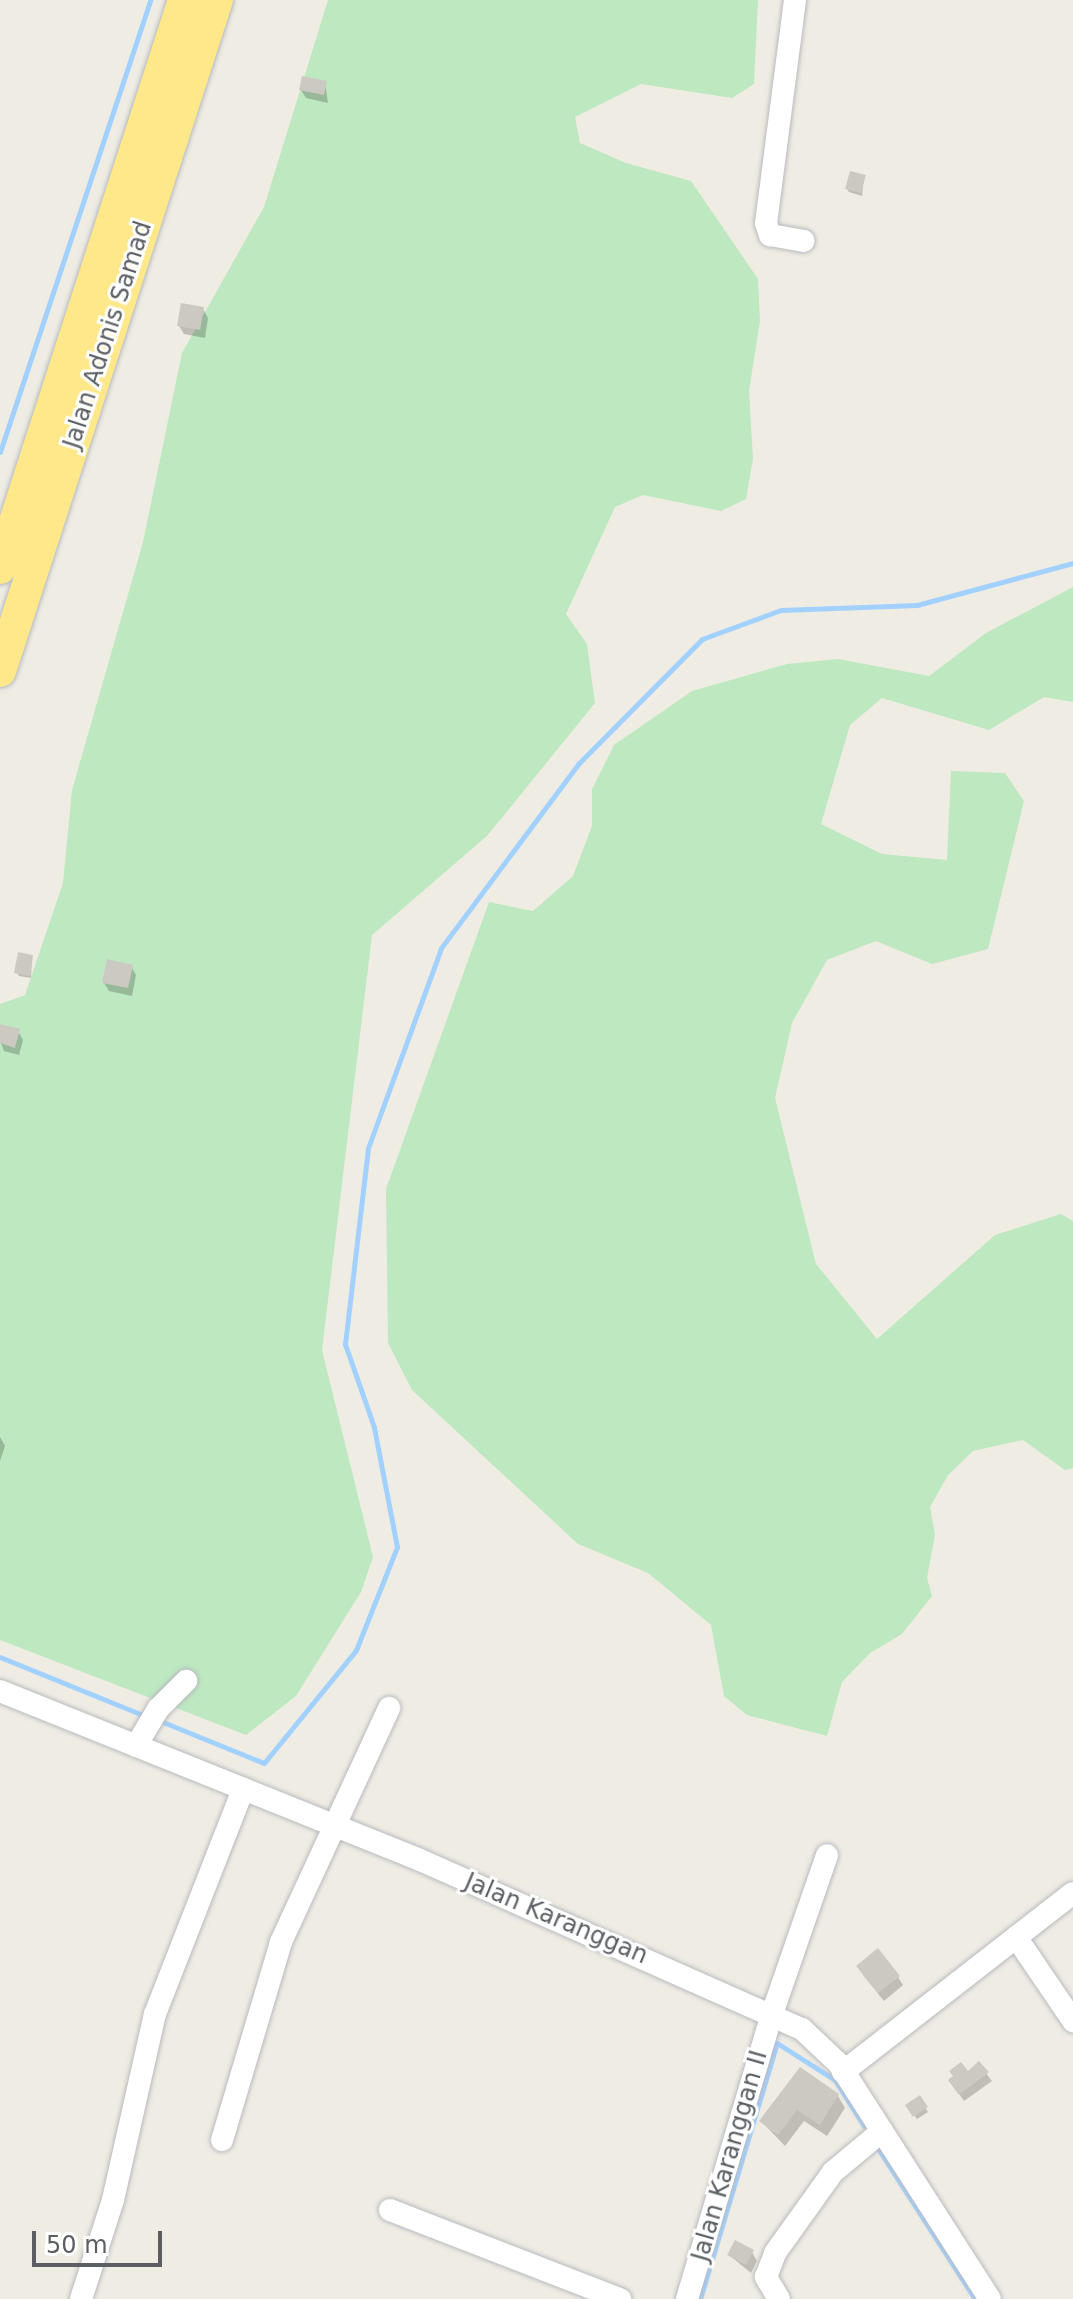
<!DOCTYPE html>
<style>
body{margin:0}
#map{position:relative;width:1073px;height:2299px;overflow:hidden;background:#efede3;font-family:"DejaVu Sans",sans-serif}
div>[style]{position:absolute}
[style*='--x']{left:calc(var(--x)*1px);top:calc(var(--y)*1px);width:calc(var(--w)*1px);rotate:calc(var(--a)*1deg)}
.green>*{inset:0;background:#bde8c0}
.shadow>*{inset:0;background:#0003}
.stream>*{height:5px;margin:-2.5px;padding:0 2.5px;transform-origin:2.5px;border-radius:2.5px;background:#a2d1ff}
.building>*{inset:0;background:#ccc9c2}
.roads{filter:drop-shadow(0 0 2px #b8bac0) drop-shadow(0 0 2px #b8bac0)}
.minor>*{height:22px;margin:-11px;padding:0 11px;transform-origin:11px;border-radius:11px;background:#fff}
.highway>*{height:32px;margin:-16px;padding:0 16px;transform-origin:16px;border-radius:16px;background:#ffe889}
span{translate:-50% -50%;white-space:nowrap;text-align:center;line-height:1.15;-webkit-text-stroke:6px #fff;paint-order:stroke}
.street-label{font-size:24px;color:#5b5f64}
.scale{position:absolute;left:32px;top:2231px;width:130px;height:36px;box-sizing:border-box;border:4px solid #5b5f64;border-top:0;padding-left:10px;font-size:24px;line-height:28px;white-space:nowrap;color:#5b5f64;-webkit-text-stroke:6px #fff;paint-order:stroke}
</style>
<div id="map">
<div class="green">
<div style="clip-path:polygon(328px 0,758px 0,754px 84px,732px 98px,641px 84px,575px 117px,580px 143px,626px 163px,691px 181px,758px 279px,760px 321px,749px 391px,753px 459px,746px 499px,721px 511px,643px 495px,615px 507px,566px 614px,587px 644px,595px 703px,487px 836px,372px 935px,322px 1350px,373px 1557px,361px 1592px,296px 1696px,246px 1735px,0 1640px,0 1004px,25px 995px,63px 883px,72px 790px,143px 542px,182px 353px,264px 207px)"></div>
<div style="clip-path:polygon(1073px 587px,1073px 702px,1044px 697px,989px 730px,882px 698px,850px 725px,821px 824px,882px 854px,947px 860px,951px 771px,1005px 773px,1024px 801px,988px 949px,932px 964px,876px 941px,827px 960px,792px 1023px,775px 1098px,816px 1264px,877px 1339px,995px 1235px,1061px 1214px,1073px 1221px,1073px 1468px,1065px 1470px,1023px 1440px,973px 1451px,948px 1475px,930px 1507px,935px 1534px,927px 1578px,932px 1596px,902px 1634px,870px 1653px,842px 1682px,827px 1736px,747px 1715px,724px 1696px,711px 1625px,648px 1573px,578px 1544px,412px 1390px,388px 1343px,386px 1189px,489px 902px,533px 911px,573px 876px,592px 826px,592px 789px,614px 745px,692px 691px,787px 664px,838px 659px,929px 676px,986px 633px)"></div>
</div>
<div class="shadow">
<div style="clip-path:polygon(325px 83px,328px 103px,306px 98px,301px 90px)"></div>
<div style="clip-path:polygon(864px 177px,862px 196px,849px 192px,847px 189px)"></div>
<div style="clip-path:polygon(203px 309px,208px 318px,205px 338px,184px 334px,179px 326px)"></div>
<div style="clip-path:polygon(32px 956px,31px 978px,19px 976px,17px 972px)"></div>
<div style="clip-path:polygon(131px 966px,136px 975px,132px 996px,109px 991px,104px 983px)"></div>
<div style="clip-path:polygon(18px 1031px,23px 1040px,19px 1055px,4px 1051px,0 1040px)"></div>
<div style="clip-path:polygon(0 1437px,5px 1446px,0 1461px)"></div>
<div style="clip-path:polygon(863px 1975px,898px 1977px,903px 1985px,884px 2001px)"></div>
<div style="clip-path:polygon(979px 2064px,992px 2081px,964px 2101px,955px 2088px)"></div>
<div style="clip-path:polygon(838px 2096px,845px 2108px,827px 2136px,804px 2121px,785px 2146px,761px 2121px)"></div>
<div style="clip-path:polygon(919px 2098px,928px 2112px,917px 2119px,908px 2106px)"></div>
<div style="clip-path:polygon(752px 2252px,757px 2261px,751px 2273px,729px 2255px)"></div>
</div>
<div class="stream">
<div style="--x:0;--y:452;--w:476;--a:-71.6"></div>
<div style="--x:0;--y:1657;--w:160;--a:22.1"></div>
<div style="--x:158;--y:1720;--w:114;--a:22.1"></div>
<div style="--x:264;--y:1763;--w:146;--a:-50.8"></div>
<div style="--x:356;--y:1650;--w:111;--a:-68.3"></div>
<div style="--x:397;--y:1547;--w:122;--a:-100.9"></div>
<div style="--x:374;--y:1427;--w:88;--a:-109.3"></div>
<div style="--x:345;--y:1344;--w:197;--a:-83.3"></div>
<div style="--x:368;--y:1148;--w:213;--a:-69.9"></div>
<div style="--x:441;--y:948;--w:229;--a:-53.3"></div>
<div style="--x:578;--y:764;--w:176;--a:-45.2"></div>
<div style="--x:702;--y:639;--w:84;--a:-20.2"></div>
<div style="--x:781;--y:610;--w:136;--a:-2.1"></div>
<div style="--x:917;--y:605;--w:162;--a:-15.1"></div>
<div style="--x:879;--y:2150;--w:177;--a:57.2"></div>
<div style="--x:700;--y:2299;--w:267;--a:-73.3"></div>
<div style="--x:777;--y:2043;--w:69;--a:32.5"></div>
<div style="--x:835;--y:2080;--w:54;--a:57.8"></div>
</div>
<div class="building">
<div style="clip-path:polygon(302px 76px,327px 81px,324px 95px,299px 90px)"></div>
<div style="clip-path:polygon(850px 171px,866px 175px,861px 193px,845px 189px)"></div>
<div style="clip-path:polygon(181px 303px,204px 307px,200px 330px,177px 326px)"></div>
<div style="clip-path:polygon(18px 952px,33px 955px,30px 976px,14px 973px)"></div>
<div style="clip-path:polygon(107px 959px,133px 965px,128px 988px,102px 983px)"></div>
<div style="clip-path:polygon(0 1024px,20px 1029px,15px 1048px,0 1043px)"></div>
<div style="clip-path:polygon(878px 1948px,900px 1976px,878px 1993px,856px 1966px)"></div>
<div style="clip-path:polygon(979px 2061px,989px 2072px,959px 2095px,948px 2080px,953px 2076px,949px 2071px,961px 2062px,968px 2071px)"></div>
<div style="clip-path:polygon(800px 2067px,839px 2094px,820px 2125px,797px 2110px,778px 2135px,759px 2121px)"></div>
<div style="clip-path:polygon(920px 2095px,928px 2107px,913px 2117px,905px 2105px)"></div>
<div style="clip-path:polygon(735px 2240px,754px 2250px,746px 2265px,727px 2255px)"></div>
</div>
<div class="roads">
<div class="minor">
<div style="--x:795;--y:0;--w:225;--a:97.4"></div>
<div style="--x:766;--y:223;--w:13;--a:72"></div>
<div style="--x:770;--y:235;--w:34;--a:10"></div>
<div style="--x:0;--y:1691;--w:453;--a:21.9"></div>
<div style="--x:420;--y:1860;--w:418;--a:23.9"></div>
<div style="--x:802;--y:2029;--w:51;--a:43.4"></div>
<div style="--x:839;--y:2064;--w:279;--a:57.3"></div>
<div style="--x:136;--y:1746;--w:43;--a:-59.3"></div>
<div style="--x:158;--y:1709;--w:40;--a:-45"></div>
<div style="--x:1016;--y:1937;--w:102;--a:55.8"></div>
<div style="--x:843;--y:2072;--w:291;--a:-37.9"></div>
<div style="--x:222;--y:2140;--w:207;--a:-73.4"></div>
<div style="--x:281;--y:1942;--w:258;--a:-65.2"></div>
<div style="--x:390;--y:2210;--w:247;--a:21.2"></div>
<div style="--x:81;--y:2299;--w:104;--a:-72.1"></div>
<div style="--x:113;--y:2200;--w:191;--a:-77.3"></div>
<div style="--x:155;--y:2014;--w:242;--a:-68.6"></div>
<div style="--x:687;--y:2299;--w:297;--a:-73.4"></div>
<div style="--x:772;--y:2014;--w:168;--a:-70.9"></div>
<div style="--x:779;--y:2299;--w:26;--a:-121"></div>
<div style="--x:766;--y:2277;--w:26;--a:-69"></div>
<div style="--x:775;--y:2253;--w:100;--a:-54.4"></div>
<div style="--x:833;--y:2172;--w:64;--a:-39.9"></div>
</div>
<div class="highway">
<div style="--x:0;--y:568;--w:597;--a:-72.05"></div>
<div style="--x:0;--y:671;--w:705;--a:-72.08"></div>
</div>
</div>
<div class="street-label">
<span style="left:108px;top:335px;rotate:-72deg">Jalan Adonis Samad</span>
<span style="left:556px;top:1919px;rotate:23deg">Jalan Karanggan</span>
<span style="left:730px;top:2156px;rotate:-74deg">Jalan Karanggan II</span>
</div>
<div class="scale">50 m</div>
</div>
